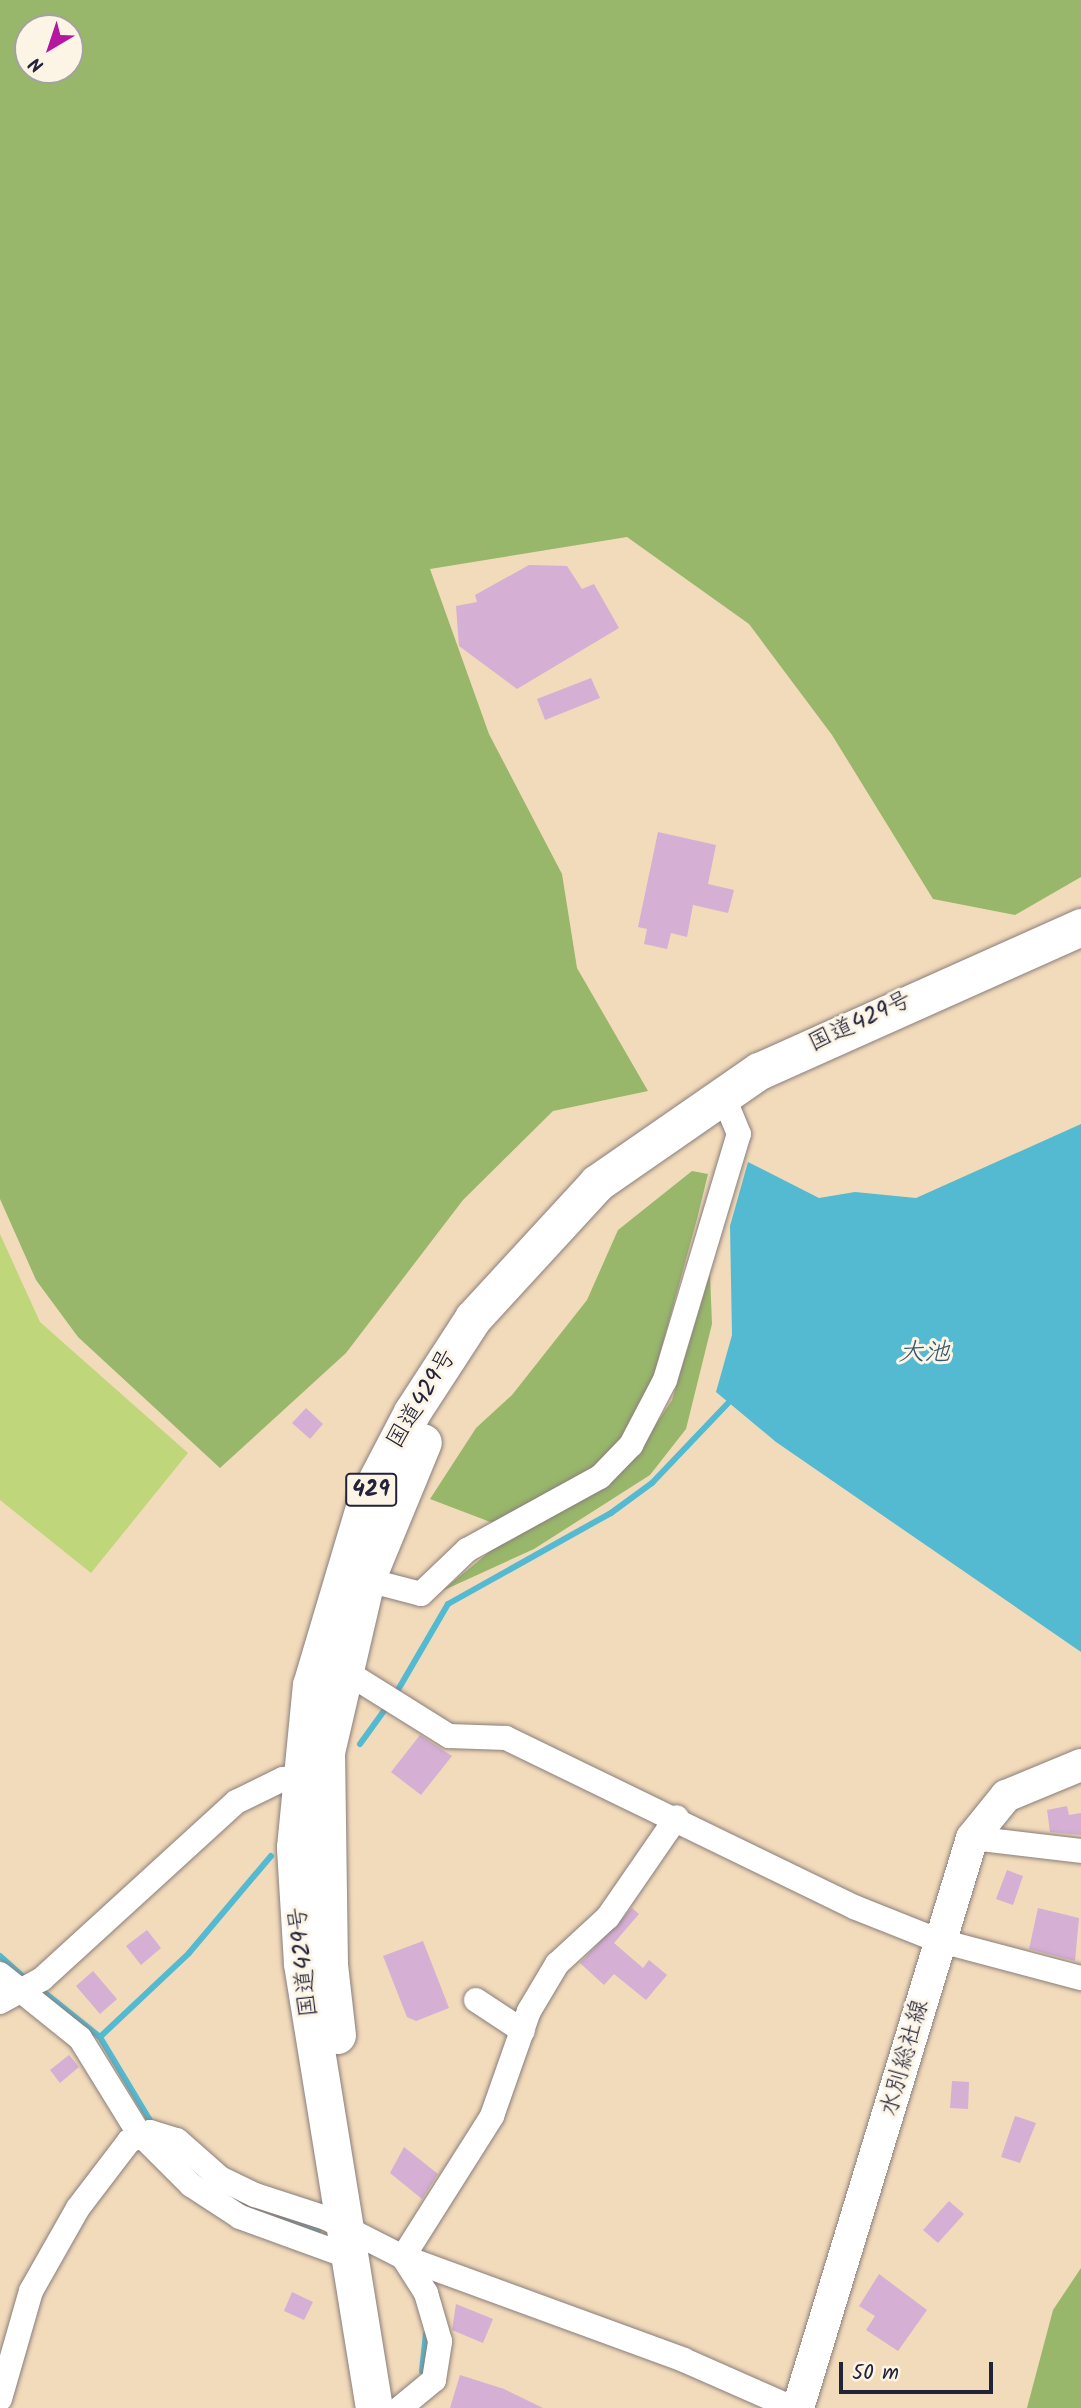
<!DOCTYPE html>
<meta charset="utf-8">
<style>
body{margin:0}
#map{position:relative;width:1081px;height:2408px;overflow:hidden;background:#f2dbbb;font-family:Kalam,"Klee One",sans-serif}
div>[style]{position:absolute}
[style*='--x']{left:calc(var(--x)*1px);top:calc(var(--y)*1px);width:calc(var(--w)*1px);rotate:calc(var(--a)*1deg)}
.green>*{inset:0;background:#c0d67b}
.forest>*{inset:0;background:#98b76b}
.water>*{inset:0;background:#53bad1}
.stream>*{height:6px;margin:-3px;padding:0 3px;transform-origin:3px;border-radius:3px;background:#53bad1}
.building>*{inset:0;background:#d5afd4}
.roads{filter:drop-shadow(0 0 2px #8a7e7b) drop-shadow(0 0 2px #8a7e7b)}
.minor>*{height:24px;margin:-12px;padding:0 12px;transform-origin:12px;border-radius:12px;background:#fff}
.major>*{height:32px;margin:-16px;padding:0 16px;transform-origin:16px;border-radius:16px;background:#fff}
.highway>*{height:37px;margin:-18.5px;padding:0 18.5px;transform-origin:18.5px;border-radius:18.5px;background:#fff}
span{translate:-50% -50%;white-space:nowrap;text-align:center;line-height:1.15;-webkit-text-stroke:6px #fcf5e5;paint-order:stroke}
.shield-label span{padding:2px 5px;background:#fcf5e5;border:2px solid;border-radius:5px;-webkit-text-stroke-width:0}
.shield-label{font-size:23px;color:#22223b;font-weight:700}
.street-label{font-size:24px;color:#22223b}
.water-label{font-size:26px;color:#335770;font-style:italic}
.north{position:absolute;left:14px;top:14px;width:70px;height:70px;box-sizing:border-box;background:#fcf5e5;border:2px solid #a5a1a1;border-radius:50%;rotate:219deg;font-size:19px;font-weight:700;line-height:28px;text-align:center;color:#22223b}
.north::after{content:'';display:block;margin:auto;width:24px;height:32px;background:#b5179e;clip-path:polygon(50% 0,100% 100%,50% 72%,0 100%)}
.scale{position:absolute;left:839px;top:2362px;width:154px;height:32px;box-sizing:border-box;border:4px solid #22223b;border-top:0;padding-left:9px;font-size:21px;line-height:24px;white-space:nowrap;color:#22223b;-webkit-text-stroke:5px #fcf5e5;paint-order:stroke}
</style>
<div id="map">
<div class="green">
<div style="clip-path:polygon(0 1234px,40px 1322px,188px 1453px,91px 1573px,0 1500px)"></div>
</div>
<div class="forest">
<div style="clip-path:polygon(evenodd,0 0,1081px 0,1081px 877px,1015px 915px,933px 899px,832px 735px,749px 624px,627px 537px,430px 569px,489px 734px,562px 874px,577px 968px,648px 1091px,553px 1111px,463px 1200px,346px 1353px,220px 1468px,78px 1337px,36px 1280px,0 1199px,0 0,28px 28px,70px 28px,70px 70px,28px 70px,28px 28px)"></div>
<div style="clip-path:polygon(692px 1171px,708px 1174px,697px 1219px,649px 1394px,625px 1436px,592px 1469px,493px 1523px,430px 1499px,476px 1428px,512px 1395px,587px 1300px,618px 1230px)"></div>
<div style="clip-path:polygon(710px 1274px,712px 1324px,686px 1429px,650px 1475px,534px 1549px,442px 1591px,505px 1539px,608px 1483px,641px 1447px,672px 1400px)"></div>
<div style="clip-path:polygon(1081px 2268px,1081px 2408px,1027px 2408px,1053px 2310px)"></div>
</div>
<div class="water">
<div style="clip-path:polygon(1081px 1124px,1081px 1652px,776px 1442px,716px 1392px,732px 1335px,730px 1226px,748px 1162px,819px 1198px,855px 1192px,916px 1198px)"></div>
</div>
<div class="stream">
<div style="--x:395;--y:1695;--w:105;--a:-59.8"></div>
<div style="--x:448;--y:1604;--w:187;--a:-29.2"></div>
<div style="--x:611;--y:1513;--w:51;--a:-36.2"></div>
<div style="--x:652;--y:1483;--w:117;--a:-46.4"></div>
<div style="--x:360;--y:1744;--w:49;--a:-54.1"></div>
<div style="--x:0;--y:1956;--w:30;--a:42"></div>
<div style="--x:39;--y:1988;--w:78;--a:38.8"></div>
<div style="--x:154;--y:2127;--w:105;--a:-121"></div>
<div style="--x:100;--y:2037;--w:122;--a:-43.3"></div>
<div style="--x:189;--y:1953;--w:127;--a:-49.8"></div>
<div style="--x:278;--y:2218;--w:42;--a:18"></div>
<div style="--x:422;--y:2371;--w:37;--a:-84"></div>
</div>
<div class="building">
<div style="clip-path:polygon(529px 565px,567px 566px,582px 589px,594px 584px,619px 628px,517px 689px,459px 646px,456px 606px,477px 602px,475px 595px)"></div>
<div style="clip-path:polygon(591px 678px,600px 698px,545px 720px,537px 699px)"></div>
<div style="clip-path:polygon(658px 832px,716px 845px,708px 884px,734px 890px,728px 913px,693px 905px,687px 937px,671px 933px,667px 949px,644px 944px,647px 929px,638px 927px)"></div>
<div style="clip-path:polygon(306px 1408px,323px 1424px,310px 1439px,292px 1423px)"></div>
<div style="clip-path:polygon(420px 1735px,452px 1756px,421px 1795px,391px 1772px)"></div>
<div style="clip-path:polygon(1067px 1806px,1069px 1815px,1081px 1813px,1081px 1835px,1050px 1832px,1047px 1810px)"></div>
<div style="clip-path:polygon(1007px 1870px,1023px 1876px,1013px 1905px,996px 1899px)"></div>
<div style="clip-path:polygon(632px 1908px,639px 1914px,614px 1943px,643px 1968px,649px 1960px,667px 1975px,646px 2000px,614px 1974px,604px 1985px,580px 1963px)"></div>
<div style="clip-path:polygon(1038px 1908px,1079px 1918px,1075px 1961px,1029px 1949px)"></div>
<div style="clip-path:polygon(147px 1930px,161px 1948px,141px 1965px,126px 1946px)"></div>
<div style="clip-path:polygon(423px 1941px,449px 2008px,416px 2021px,407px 2017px,383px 1956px)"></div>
<div style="clip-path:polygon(93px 1971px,117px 1999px,100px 2014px,76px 1986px)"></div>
<div style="clip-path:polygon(69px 2055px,79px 2067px,60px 2083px,50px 2070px)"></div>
<div style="clip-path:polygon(952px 2081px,969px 2082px,968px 2109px,950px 2108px)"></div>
<div style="clip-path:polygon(1015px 2116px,1036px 2123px,1020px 2163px,1001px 2157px)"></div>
<div style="clip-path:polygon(404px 2147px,438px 2174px,422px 2199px,390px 2173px)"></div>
<div style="clip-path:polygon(949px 2201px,964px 2214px,938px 2243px,923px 2230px)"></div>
<div style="clip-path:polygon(879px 2274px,927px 2310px,898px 2351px,866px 2330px,875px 2316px,859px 2306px)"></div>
<div style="clip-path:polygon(292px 2292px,313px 2302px,304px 2320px,284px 2311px)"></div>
<div style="clip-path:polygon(456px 2304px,493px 2319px,483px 2343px,452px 2330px)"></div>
<div style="clip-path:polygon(460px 2375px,504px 2389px,543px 2408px,450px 2408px)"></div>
</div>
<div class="roads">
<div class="minor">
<div style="--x:352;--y:1576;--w:71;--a:14.6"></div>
<div style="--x:421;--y:1594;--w:64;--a:-43.7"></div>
<div style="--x:467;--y:1550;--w:152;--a:-28.8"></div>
<div style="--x:600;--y:1477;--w:45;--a:-45.9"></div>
<div style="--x:631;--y:1445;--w:73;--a:-62.4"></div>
<div style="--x:665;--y:1380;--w:257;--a:-73.3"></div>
<div style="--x:739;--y:1134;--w:44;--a:-112.5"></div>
<div style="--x:332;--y:1663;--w:138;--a:32"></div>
<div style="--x:449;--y:1736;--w:57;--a:2"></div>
<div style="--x:506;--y:1738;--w:387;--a:25.9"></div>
<div style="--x:854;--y:1907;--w:89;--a:21.7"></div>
<div style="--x:937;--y:1940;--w:149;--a:14.8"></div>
<div style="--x:972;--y:1838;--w:110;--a:6.8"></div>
<div style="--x:0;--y:1974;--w:102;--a:38.7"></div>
<div style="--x:80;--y:2038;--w:110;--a:58.3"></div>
<div style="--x:138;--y:2132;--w:75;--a:45"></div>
<div style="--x:191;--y:2185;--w:59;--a:33.1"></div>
<div style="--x:240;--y:2217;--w:117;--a:20"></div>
<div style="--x:476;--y:2000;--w:56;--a:33.4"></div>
<div style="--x:0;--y:2002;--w:48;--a:-28.7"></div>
<div style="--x:42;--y:1979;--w:263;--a:-42.4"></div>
<div style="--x:236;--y:1802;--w:52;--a:-26.1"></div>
<div style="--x:283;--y:1779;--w:31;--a:-4"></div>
<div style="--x:0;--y:2399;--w:112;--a:-74"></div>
<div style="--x:31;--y:2291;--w:95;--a:-60.5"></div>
<div style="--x:78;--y:2208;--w:84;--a:-52.7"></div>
<div style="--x:129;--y:2141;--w:23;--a:-23"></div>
<div style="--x:150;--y:2132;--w:28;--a:17"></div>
<div style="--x:177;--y:2140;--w:57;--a:41.5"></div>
<div style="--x:220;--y:2178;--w:39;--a:26"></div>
<div style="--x:255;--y:2195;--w:75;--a:17.9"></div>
<div style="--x:326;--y:2218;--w:86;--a:26.9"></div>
<div style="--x:403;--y:2257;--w:299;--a:20.1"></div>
<div style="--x:684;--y:2360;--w:119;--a:23.8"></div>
<div style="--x:400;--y:2408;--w:44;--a:-39.5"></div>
<div style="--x:434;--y:2380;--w:39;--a:-81"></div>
<div style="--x:440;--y:2341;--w:50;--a:-106.3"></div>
<div style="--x:426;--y:2293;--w:43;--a:-122.6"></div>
<div style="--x:403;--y:2257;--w:167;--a:-57.7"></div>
<div style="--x:492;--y:2116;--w:111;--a:-70.6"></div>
<div style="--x:529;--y:2011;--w:55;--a:-59.2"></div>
<div style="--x:557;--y:1964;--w:69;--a:-42.7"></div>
<div style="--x:608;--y:1917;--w:121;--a:-55.4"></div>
</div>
<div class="major">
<div style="--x:798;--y:2408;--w:596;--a:-73.02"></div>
<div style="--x:972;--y:1838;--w:54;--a:-51"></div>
<div style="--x:1006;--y:1796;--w:81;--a:-22.5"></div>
</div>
<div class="highway">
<div style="--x:337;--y:2035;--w:70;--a:-96.5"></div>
<div style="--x:329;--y:1965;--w:213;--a:-90.8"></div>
<div style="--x:326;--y:1752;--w:177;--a:-76.9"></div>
<div style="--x:366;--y:1580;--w:149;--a:-67.6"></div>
<div style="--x:374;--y:2408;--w:451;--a:-99.2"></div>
<div style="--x:302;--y:1963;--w:116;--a:-93.5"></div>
<div style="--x:295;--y:1847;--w:163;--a:-84.4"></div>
<div style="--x:311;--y:1685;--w:193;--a:-73.4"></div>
<div style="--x:366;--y:1500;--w:99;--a:-62.4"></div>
<div style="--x:412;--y:1412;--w:112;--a:-57"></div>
<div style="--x:473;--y:1318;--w:183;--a:-47.4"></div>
<div style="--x:597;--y:1183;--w:197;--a:-34.7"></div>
<div style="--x:759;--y:1071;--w:353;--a:-24.1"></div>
</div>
</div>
<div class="shield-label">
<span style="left:371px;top:1490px">429</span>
</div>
<div class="street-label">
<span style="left:860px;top:1022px;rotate:-25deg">国道429号</span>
<span style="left:422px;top:1399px;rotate:-59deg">国道429号</span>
<span style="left:304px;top:1962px;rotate:-96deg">国道429号</span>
<span style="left:905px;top:2058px;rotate:-74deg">水別総社線</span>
</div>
<div class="water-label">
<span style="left:924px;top:1354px">大池</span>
</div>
<div class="north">N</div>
<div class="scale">50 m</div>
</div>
